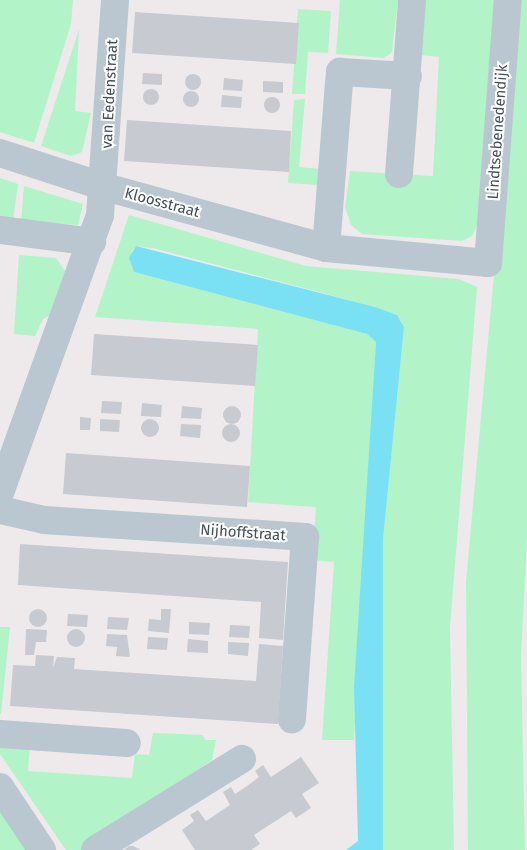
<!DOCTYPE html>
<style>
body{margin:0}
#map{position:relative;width:527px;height:850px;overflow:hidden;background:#eeeaeb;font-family:"Fira Sans",sans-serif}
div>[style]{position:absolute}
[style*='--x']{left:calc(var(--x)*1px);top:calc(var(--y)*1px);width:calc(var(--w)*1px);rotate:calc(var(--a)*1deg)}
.green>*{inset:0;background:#b2f3c8}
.water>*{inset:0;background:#7ae1f4}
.building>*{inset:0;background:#c7cad1}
.round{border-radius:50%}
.minor>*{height:28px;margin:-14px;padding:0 14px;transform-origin:14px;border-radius:14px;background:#bac7d0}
span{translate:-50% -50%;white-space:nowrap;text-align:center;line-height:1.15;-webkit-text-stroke:4px #fff;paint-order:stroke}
.street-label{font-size:15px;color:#42505a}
</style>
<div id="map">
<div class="green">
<div style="clip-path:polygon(0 0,73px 0,71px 24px,34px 143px,0 132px)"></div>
<div style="clip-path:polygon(340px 0,398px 0,392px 52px,384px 58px,336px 54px)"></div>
<div style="clip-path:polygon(424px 0,495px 0,477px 225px,472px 236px,462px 241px,362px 234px,351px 225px,345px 207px,350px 171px,433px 176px,439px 57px,420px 55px)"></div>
<div style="clip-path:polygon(519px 0,527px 0,527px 538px,521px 657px,525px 850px,468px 850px,466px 582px)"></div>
<div style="clip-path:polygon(298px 9px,331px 11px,328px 53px,308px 52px,305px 94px,292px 94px)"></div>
<div style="clip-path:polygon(79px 29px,75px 111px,91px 113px,82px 152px,71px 156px,41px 146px)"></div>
<div style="clip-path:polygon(305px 99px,299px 167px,320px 169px,318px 185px,288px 183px,294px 100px)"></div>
<div style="clip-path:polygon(0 178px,18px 184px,13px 221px,0 220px)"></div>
<div style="clip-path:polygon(24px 186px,83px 204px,78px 225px,21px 222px)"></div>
<div style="clip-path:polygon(129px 215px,306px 266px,459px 279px,477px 287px,450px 627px,454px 850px,383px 850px,383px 540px,404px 327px,397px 315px,375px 307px,153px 248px,136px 246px,132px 251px,134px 272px,367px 334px,376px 342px,354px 740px,322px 740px,334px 562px,312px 560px,316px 507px,248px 502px,258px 329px,95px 317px)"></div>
<div style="clip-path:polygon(19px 255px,56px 258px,65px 271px,51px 315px,43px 319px,35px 336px,14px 334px)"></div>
<div style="clip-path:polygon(0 627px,10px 627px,1px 714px,0 714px)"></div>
<div style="clip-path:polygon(153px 733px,203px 735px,205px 740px,216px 740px,212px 760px,81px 850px,66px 850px,0 754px,0 745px,30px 746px,28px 771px,132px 778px,135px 754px,149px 755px)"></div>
<div style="clip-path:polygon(0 806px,30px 850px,0 850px)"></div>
</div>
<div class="water">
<div style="clip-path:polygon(136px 246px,375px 307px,397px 315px,404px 327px,383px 540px,383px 850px,346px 850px,358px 841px,354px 687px,376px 342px,367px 334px,134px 272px,129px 258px)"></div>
</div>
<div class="building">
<div style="clip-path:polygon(135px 12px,299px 23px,296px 64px,132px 53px)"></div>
<div style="clip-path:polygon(143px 73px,162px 74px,162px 85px,142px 84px)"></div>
<div class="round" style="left:185px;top:74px;width:16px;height:16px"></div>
<div style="clip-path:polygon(224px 78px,243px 80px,242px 91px,223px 90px)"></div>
<div style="clip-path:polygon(263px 81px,283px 82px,283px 93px,263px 92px)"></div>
<div class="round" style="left:143px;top:89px;width:16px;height:16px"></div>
<div class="round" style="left:183px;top:91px;width:16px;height:16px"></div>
<div style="clip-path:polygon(222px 95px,242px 97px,241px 108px,221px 107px)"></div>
<div class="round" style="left:264px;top:97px;width:16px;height:16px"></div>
<div style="clip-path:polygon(127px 120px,291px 131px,289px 172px,124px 161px)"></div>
<div style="clip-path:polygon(94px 334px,258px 345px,255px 386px,91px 375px)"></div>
<div style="clip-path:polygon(102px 401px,122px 402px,121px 414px,101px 413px)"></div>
<div style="clip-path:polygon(142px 403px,162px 405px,161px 417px,141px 416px)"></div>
<div style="clip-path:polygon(182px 406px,202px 408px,201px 419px,181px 418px)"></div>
<div class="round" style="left:223px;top:406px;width:18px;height:18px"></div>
<div style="clip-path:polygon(80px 417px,91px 418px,90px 430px,80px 430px)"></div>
<div style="clip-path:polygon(100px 419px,120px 420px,119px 432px,100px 431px)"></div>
<div class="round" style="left:141px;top:419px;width:18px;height:18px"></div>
<div style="clip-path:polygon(181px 424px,201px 425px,200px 438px,180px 436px)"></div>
<div class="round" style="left:222px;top:424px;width:18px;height:18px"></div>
<div style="clip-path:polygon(66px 453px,250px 466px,247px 507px,63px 494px)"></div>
<div style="clip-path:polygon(20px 544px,288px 562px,283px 640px,259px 638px,261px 602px,18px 585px)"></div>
<div style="clip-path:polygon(161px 609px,171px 609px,169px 633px,148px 631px,149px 619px,161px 620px)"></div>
<div class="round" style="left:29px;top:609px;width:18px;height:18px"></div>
<div style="clip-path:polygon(68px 614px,88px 615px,87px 627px,67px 626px)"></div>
<div style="clip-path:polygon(108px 617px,129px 618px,127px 630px,107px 629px)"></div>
<div style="clip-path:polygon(189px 622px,210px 623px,209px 635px,189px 634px)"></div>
<div style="clip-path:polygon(230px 625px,250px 626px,249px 638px,229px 637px)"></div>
<div style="clip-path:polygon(26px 629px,47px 630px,46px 642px,36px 642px,34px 655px,25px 655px)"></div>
<div class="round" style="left:67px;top:629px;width:18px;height:18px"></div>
<div style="clip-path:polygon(107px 634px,127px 635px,130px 657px,116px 656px,117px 647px,106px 646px)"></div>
<div style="clip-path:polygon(148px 637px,168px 638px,167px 650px,147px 649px)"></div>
<div style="clip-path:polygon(188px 639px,208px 641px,208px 653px,187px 652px)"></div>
<div style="clip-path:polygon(228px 642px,249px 643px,248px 656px,228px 654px)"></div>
<div style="clip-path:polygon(259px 644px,283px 646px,278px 724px,10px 706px,13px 665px,35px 666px,36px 655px,54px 656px,53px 667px,57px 657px,75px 658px,74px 669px,256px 681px)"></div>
<div style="clip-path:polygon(301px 757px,319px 783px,302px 794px,311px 808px,296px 818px,291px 811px,254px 835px,260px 844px,251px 850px,195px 850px,182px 830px,194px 821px,190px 815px,198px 810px,206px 821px,230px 805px,223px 792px,231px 787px,235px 794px,247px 786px,259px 777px,255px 771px,263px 765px,271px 777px)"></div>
<div style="clip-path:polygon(133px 846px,141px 850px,124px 850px,129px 846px)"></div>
</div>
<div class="minor">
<div style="--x:0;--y:153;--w:110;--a:17.9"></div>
<div style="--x:105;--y:187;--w:229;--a:15.4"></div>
<div style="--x:326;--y:248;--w:163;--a:5.3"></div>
<div style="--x:488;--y:263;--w:264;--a:-85.7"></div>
<div style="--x:399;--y:174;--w:174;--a:-85.7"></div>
<div style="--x:0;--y:230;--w:93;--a:7.4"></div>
<div style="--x:326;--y:248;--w:177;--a:-85.5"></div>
<div style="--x:340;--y:72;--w:68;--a:3.4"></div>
<div style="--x:0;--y:493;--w:295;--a:-70.2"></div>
<div style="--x:100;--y:215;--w:216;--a:-86"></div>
<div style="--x:0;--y:510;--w:45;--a:12.8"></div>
<div style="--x:44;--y:520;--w:262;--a:3.7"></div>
<div style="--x:305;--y:537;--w:183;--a:94.1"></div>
<div style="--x:0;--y:734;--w:127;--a:4.1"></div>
<div style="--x:0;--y:787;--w:76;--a:56.3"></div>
<div style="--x:95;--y:850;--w:173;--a:-31.8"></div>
</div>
<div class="street-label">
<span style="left:110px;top:94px;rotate:-87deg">van Eedenstraat</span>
<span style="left:498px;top:132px;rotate:-86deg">Lindtsebenedendijk</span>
<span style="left:162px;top:203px;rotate:15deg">Kloosstraat</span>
<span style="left:243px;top:533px;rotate:4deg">Nijhoffstraat</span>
</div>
</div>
